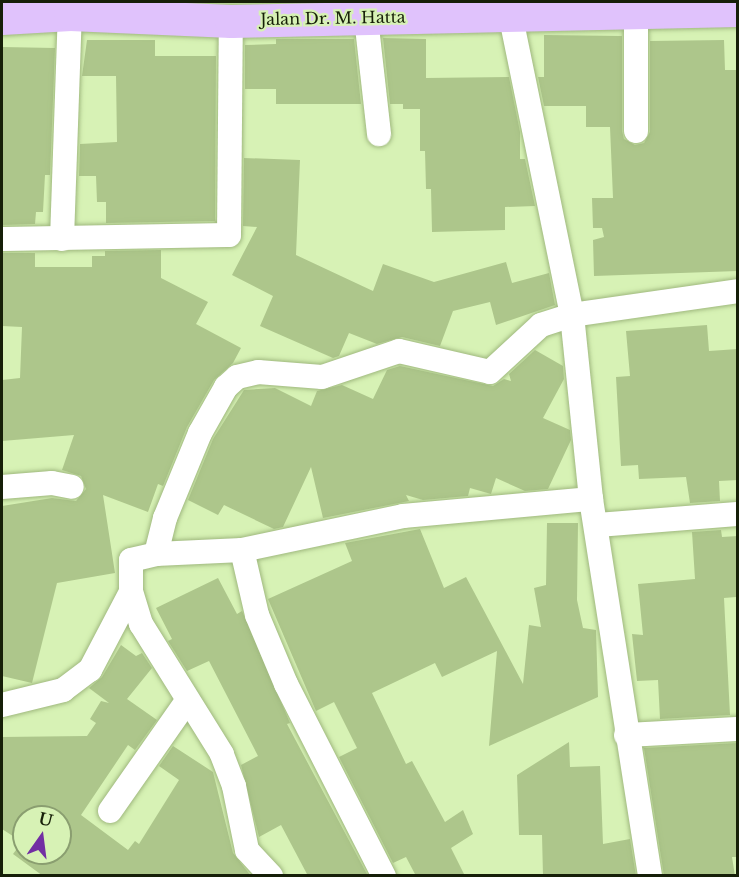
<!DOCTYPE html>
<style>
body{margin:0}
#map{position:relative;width:739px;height:877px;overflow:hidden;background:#d7f2b5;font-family:"Libre Baskerville",serif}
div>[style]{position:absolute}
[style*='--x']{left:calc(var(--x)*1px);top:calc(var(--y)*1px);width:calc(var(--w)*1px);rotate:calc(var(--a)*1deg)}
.building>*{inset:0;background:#adc68b}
.roads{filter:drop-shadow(0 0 2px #9fb87e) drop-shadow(0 0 2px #9fb87e)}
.minor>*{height:24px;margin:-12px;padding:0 12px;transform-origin:12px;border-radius:12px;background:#fff}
.primary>*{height:33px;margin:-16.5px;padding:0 16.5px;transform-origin:16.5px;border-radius:16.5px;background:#e0c2fc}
span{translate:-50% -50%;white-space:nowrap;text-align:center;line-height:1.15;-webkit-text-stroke:4.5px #d7f2b5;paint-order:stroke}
.street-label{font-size:16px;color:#161f08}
.frame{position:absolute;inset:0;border:3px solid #161f08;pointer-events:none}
.north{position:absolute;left:12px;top:805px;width:60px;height:60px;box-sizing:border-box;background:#d7f2b5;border:2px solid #8a9e70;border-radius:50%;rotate:14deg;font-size:16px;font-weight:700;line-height:24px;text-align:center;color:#161f08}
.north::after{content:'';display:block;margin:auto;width:21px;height:27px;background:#722ea3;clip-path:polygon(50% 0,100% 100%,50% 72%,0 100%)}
</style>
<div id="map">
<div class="building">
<div style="clip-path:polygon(544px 35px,622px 36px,622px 131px,624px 139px,635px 145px,644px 143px,650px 132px,650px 41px,724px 40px,725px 70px,737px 70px,738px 271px,594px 276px,593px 240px,604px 237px,602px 228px,593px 228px,592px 198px,613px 198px,610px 127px,586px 127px,586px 106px,544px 106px,538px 77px,544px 77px)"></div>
<div style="clip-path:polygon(383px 38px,426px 39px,426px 78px,509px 77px,520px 132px,520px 159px,525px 159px,535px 206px,505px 207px,505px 230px,432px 232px,431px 189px,426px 189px,425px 151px,420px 151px,420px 109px,403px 109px,403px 104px,390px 104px)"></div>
<div style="clip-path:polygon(276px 39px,354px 39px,361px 104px,276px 104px,276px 89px,245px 89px,245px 45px,276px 44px)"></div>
<div style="clip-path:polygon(87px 40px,155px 40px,155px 56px,216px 56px,215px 221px,106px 223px,106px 202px,97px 202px,96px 176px,79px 176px,80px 144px,117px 142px,116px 76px,82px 76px)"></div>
<div style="clip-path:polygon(2px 47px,55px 48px,50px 175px,45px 175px,43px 212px,36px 212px,35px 224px,2px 225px)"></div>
<div style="clip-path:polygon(244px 158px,300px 160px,296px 255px,373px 291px,383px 264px,434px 282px,506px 262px,512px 283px,549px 273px,555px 305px,496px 325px,490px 302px,453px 311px,440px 346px,402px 337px,377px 344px,349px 333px,339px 356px,333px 358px,260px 326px,273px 296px,232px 275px,257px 227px,243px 226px)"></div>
<div style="clip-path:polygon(161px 250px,161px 278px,208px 302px,196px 324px,241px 348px,233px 363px,214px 380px,187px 427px,163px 486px,158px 484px,148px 512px,103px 495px,115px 573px,57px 583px,32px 683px,2px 676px,2px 506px,52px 498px,76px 501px,86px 489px,81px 476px,62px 470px,74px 435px,2px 441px,2px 380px,20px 378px,22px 327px,2px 326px,2px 253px,35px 253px,35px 267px,92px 267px,92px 256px,105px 256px,105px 251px)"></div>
<div style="clip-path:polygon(707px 325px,709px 351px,738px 349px,738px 480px,719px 481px,720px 501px,690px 503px,686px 477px,639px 479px,638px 465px,621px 466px,616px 377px,630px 376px,626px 331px)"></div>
<div style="clip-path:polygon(535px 350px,563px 366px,564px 379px,543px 418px,570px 430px,571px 440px,548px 489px,525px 491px,496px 478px,491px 494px,470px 488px,468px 496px,423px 500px,406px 495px,409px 501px,323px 518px,311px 467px,283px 527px,274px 529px,224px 505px,218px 515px,188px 500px,213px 439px,244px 390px,275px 388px,311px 406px,317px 391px,342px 385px,373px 399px,387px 370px,400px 366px,493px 386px,504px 379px,511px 381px,509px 374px)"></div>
<div style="clip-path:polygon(547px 523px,578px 523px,577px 600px,583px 628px,596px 630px,598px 697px,489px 746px,497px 651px,442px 677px,435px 663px,372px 693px,406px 764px,412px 761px,445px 822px,463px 810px,473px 834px,451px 848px,465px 876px,416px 876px,406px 857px,393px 863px,339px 757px,357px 748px,334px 702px,316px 711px,268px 599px,352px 561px,345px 543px,420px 529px,444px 588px,466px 577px,523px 684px,529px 625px,541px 627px,534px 588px,546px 585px)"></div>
<div style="clip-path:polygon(721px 530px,722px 537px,738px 536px,736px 597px,724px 598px,730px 715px,660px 719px,658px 680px,637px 681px,632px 634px,643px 635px,638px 584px,695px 579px,692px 532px)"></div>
<div style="clip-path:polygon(218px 578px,237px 614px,242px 611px,290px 723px,287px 724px,368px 876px,308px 876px,281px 825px,259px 837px,241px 765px,258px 756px,209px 661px,187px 671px,168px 641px,172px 639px,156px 608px)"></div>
<div style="clip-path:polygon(evenodd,121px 645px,136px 656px,142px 653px,152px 668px,127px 699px,157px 720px,135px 750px,128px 745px,81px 815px,128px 850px,135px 841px,139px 844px,179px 780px,159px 766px,173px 746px,213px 772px,233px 853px,251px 876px,43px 876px,13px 854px,22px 842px,2px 829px,2px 737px,87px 736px,96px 723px,90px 719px,101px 701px,109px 703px,89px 688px,102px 677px,121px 645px,24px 817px,60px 817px,60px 853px,24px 853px,24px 817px)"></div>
<div style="clip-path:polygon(569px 742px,570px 767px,600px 766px,603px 844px,630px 839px,636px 876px,543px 876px,542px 835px,519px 835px,517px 775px)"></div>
<div style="clip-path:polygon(738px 743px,738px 857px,732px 857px,735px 876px,664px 876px,644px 748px)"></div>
</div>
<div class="roads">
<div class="minor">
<div style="--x:510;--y:13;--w:308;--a:78.4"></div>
<div style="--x:572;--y:315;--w:185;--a:84.1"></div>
<div style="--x:591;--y:499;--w:382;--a:81.1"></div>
<div style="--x:366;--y:18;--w:117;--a:83.6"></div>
<div style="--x:636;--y:131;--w:118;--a:-90"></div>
<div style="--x:2;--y:239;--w:227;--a:-1"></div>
<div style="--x:229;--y:235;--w:214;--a:-89.5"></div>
<div style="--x:62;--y:239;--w:225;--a:-88"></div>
<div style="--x:2;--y:487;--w:50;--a:-4.6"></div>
<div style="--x:52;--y:483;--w:20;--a:11"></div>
<div style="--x:597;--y:525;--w:141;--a:-4.5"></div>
<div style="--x:242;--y:550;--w:67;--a:77"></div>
<div style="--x:257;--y:615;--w:75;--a:67.2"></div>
<div style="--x:286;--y:684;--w:216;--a:63"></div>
<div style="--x:156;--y:554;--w:37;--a:-76"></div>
<div style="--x:165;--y:518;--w:92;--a:-67.6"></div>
<div style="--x:200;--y:433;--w:53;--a:-60.5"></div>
<div style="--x:226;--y:387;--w:15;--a:-42"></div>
<div style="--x:237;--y:377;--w:22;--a:-13"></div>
<div style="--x:258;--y:372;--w:64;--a:4.5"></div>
<div style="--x:322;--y:377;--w:81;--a:-18.7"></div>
<div style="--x:399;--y:351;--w:93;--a:13"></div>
<div style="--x:490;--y:372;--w:69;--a:-42.7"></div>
<div style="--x:541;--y:325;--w:33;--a:-18"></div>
<div style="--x:572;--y:315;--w:168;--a:-8.2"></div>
<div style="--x:2;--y:705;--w:63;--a:-13.8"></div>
<div style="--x:63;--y:690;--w:34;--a:-37"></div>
<div style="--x:90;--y:670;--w:88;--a:-62.3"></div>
<div style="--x:626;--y:735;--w:112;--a:-3.1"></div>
<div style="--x:110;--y:811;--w:134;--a:-55"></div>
<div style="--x:271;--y:876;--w:35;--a:-133"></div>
<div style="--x:247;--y:850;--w:65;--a:-101.5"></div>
<div style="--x:234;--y:786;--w:34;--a:-111"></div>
<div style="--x:222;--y:754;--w:153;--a:-121.9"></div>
<div style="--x:141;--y:624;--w:34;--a:-107"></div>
<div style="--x:131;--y:592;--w:32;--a:-90"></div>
<div style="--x:131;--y:560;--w:26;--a:-13"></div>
<div style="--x:156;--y:554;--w:86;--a:-2.7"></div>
<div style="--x:242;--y:550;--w:165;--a:-11.9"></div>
<div style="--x:403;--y:516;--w:189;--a:-5.2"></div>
</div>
<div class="primary">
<div style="--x:2;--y:18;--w:68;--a:-3.4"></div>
<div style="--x:70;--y:14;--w:161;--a:2.5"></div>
<div style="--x:231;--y:21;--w:507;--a:-1.24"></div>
</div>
</div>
<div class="street-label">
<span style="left:333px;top:18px;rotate:-1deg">Jalan Dr. M. Hatta</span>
</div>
<div class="frame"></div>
<div class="north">U</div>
</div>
